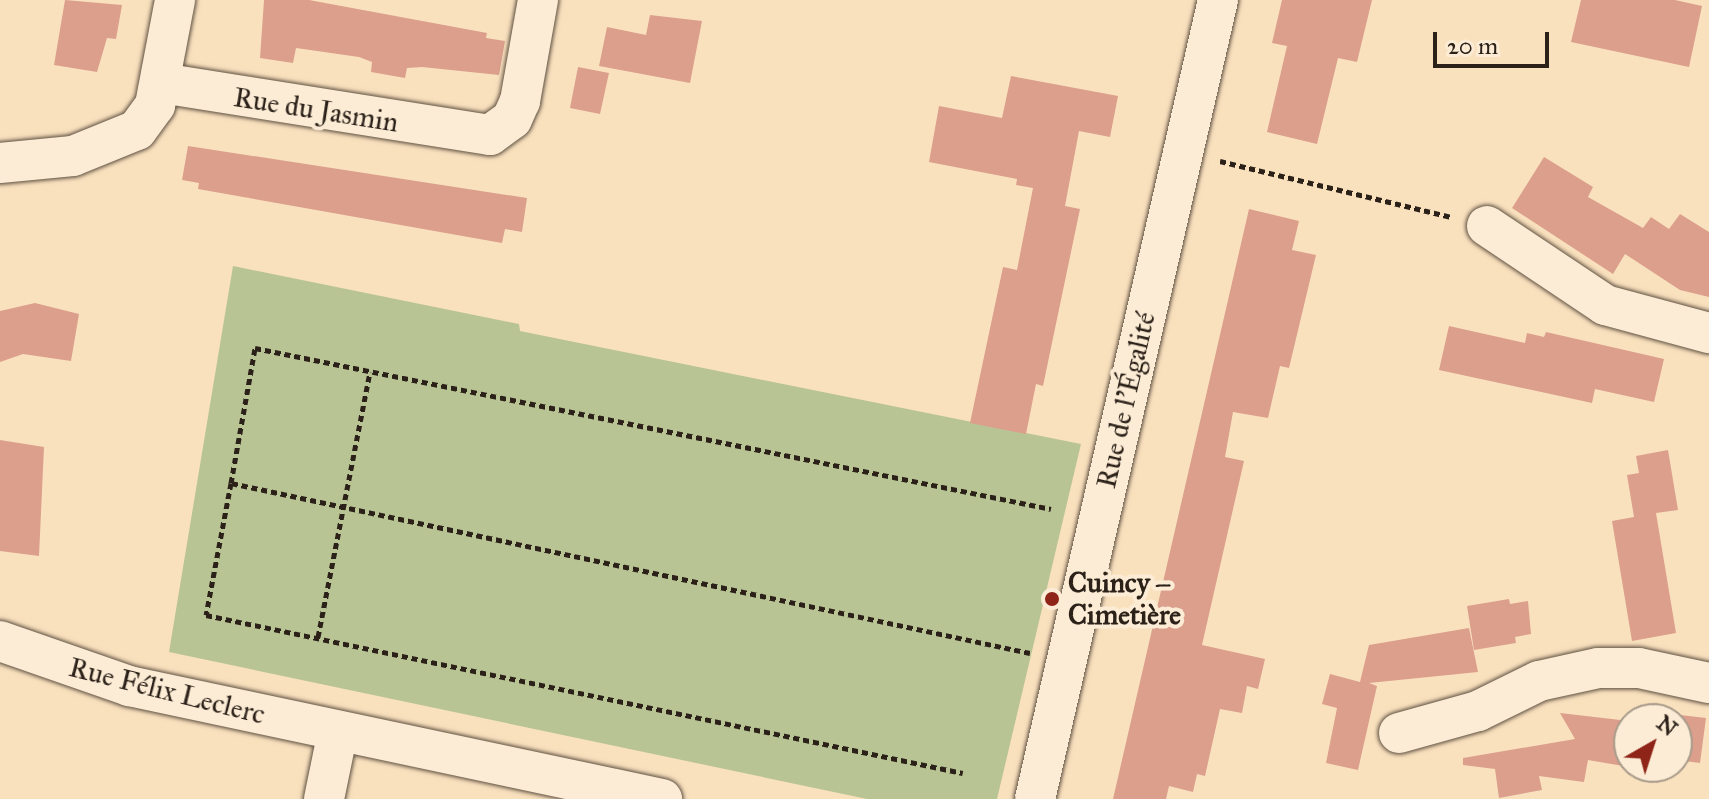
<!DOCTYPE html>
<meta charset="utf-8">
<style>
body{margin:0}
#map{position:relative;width:1709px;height:799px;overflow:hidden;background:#fae1be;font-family:"IM FELL Great Primer",serif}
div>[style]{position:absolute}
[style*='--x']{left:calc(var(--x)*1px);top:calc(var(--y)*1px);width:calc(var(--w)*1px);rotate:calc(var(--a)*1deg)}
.green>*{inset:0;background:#b9c495}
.building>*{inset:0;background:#db9f8c}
.path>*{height:5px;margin-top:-2.5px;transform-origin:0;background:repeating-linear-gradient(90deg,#2b2119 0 6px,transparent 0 10px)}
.roads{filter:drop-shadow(0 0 2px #5f5142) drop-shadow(0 0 2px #5f5142)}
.minor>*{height:40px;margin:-20px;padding:0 20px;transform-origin:20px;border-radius:20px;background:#fcecd5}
.dots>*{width:22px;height:22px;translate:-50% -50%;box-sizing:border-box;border:4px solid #fcecd5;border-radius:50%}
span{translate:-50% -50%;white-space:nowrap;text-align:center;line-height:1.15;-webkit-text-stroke:8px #fcecd5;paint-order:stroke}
.street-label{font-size:28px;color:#2b2119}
.poi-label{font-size:28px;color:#2b2119;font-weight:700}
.left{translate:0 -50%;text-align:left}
.north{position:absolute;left:1613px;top:703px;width:80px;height:80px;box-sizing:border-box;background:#fcecd5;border:2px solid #a89b8a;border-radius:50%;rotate:39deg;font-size:22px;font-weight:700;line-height:32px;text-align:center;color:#2b2119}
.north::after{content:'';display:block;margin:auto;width:28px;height:36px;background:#8f2418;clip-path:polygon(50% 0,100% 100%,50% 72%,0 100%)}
.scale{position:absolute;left:1433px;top:32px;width:116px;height:36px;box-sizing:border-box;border:4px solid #2b2119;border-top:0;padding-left:10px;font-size:24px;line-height:28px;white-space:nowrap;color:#2b2119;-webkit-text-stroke:6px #fcecd5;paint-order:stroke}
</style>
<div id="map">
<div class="green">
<div style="clip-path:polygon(233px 266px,519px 324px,520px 331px,1081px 444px,997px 799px,867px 799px,169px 652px)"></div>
</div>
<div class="building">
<div style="clip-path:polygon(65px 0,122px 5px,116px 39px,107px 38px,97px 72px,54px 65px)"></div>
<div style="clip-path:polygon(264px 0,309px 0,487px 33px,486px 38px,505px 41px,499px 75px,422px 67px,407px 68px,405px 78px,371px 72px,372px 62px,359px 57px,296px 48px,293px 63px,260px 58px)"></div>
<div style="clip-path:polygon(1282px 0,1372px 0,1357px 62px,1338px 58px,1317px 144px,1267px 132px,1287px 46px,1272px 43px)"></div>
<div style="clip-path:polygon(1581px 0,1675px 0,1702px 6px,1689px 67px,1571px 42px)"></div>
<div style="clip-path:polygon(650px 15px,702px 21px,690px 83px,599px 66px,607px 27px,646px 35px)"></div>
<div style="clip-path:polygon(578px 67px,609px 73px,600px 114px,570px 108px)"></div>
<div style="clip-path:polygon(1011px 76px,1118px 96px,1110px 137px,1079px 131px,1065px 206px,1080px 209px,1043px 386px,1036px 384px,1026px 434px,970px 423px,1003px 267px,1017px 270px,1033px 188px,1016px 185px,1017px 179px,929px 162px,939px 106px,1002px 118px)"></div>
<div style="clip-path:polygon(188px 146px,527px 198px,522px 232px,505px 229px,502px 243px,198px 189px,199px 183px,182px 180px)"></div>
<div style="clip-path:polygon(1544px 157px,1593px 187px,1588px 197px,1643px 228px,1651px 217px,1669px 229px,1680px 214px,1709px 232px,1709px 297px,1680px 290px,1625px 254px,1613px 274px,1512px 208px)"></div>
<div style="clip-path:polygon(1249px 209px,1299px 221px,1292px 250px,1316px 255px,1289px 368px,1280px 366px,1268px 418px,1233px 412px,1225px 457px,1244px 461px,1202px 645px,1265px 659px,1258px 689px,1247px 686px,1242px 713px,1220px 709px,1205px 776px,1197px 774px,1193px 792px,1169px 786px,1166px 799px,1113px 799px)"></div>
<div style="clip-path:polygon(35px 303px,79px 314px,71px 361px,23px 354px,0 362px,0 311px)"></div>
<div style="clip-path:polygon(1449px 326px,1525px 343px,1527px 333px,1544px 337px,1546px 332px,1664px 359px,1654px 402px,1595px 389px,1592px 403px,1439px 370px)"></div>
<div style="clip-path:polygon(0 440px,44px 447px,39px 556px,0 551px)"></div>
<div style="clip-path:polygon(1668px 450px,1678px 510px,1656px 513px,1676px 633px,1632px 641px,1612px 521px,1656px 513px,1634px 517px,1627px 475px,1639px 473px,1636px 456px)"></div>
<div style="clip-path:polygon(1509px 599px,1510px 604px,1528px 601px,1531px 634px,1515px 637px,1516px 643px,1474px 650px,1467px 606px)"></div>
<div style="clip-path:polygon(1469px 628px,1478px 672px,1369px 683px,1377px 686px,1358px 770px,1326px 763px,1337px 708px,1322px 704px,1330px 674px,1360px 682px,1369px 645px)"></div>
<div style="clip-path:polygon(1560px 713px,1629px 721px,1629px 767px,1588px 760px,1584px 782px,1539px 776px,1542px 790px,1499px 798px,1495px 769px,1463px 765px,1463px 758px,1575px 739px)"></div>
<div style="clip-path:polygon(1663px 713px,1706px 718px,1700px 763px,1677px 760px,1677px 719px,1662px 719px)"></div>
</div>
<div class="path">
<div style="--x:1220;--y:161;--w:238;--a:13.6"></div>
<div style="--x:231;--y:483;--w:134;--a:100.7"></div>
<div style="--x:206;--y:615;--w:773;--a:11.79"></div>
<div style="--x:318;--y:637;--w:270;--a:-78.9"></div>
<div style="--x:1030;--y:653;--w:817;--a:-167.99"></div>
<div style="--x:231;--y:483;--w:137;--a:-79.9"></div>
<div style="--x:255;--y:348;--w:812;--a:11.43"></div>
</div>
<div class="roads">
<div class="minor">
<div style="--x:161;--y:83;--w:333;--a:9"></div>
<div style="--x:490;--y:135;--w:27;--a:-36"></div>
<div style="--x:512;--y:119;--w:20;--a:-66"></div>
<div style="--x:520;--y:101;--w:103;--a:-79.9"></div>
<div style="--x:0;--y:163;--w:73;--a:-5.5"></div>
<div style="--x:73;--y:156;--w:69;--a:-22.1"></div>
<div style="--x:137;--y:130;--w:31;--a:-54"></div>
<div style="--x:155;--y:105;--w:107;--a:-79.2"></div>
<div style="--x:1487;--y:226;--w:142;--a:33.8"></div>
<div style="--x:1605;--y:305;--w:108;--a:15.1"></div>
<div style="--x:0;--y:641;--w:137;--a:19.2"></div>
<div style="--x:129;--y:686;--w:545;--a:11.97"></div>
<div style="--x:1399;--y:733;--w:82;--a:-15.6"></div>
<div style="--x:1478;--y:711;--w:68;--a:-26.2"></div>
<div style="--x:1539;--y:681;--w:60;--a:-12.4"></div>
<div style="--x:1598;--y:668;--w:41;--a:0"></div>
<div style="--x:1639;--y:668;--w:72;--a:12.1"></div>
<div style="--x:324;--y:799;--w:69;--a:-78.4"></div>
<div style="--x:1035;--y:799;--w:820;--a:-77.1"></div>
</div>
</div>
<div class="dots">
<div style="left:1052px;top:599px;background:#8f2418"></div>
</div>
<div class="street-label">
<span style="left:316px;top:110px;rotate:9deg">Rue du Jasmin</span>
<span style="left:1126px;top:400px;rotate:-77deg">Rue de l'Égalité</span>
<span style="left:167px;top:691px;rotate:14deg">Rue Félix Leclerc</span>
</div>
<div class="poi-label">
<span class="left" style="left:1068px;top:599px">Cuincy –<br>Cimetière</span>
</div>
<div class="north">N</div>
<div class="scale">20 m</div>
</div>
